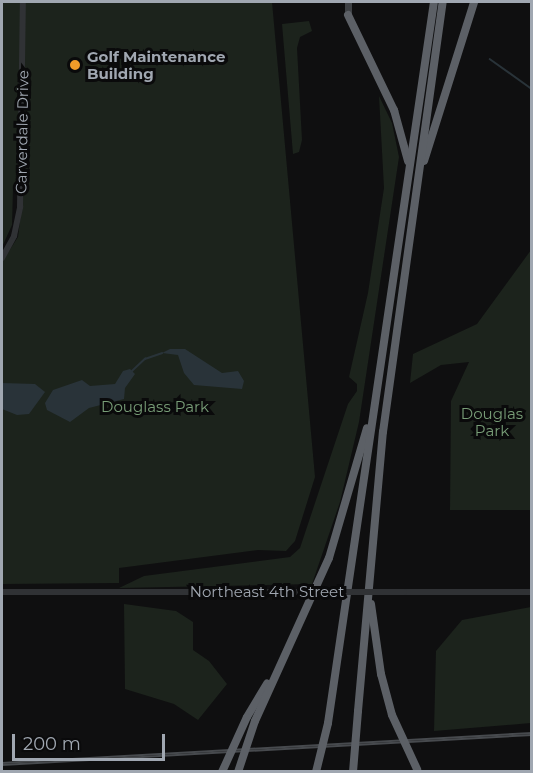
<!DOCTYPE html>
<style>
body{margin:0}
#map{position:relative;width:533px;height:773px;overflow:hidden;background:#0f0f10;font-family:Montserrat,sans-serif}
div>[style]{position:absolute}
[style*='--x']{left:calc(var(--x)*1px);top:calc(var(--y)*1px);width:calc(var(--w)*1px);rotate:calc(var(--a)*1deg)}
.green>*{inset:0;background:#1c231c}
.water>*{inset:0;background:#293339}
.stream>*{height:1.5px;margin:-0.75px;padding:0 0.75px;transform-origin:0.75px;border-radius:0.75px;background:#293339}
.tertiary>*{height:6px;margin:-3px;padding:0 3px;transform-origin:3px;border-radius:3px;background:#303235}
.secondary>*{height:7px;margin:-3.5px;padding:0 3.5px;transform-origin:3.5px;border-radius:3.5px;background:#3e4145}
.motorway>*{height:8px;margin:-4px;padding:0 4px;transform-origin:4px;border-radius:4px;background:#5c6066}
.rail>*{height:4px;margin-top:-2px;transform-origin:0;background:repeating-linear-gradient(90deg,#0a0a0b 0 4.5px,#474a4e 0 9px);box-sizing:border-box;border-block:2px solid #474a4e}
.tertiary-bridge>*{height:6px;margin:-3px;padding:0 3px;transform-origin:3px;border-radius:3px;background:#303235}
.motorway-bridge>*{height:8px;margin:-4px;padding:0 4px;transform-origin:4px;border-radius:4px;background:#5c6066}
.dots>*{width:16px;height:16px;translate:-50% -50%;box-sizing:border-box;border:3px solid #0a0a0b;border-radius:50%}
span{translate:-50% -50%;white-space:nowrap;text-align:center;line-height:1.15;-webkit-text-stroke:6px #0a0a0b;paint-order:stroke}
.poi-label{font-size:15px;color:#a0a7b1;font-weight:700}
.left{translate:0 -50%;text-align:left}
.street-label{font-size:15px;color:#a0a7b1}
.park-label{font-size:15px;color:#789d77}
.frame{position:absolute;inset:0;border:3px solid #a0a7b1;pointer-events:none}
.scale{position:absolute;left:12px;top:734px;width:153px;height:27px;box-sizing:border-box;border:3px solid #a0a7b1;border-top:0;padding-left:8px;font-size:18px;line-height:21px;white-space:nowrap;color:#a0a7b1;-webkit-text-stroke:4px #0a0a0b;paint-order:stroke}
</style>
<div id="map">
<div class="green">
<div style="clip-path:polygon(2px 2px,272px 2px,315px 477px,295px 541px,286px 551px,258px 550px,119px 568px,119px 583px,2px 584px,2px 262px,18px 237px,24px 189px,13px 189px,12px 225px,2px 247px)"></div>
<div style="clip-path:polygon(309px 21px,312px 31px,300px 37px,297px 48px,302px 140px,299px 152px,293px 154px,282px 24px)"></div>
<div style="clip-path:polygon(379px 96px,392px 123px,399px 157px,359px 422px,340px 502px,312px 584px,119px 588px,144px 576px,290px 557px,300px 548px,348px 404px,357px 391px,357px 384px,349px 377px,368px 293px,384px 188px)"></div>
<div style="clip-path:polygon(531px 250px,531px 510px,450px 510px,451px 401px,469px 362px,441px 365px,410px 383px,413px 354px,477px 324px)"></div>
<div style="clip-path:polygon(124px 604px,176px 611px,193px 622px,193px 650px,209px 661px,227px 684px,198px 720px,174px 704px,125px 689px)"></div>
<div style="clip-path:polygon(531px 607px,531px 723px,434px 731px,436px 651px,462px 620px)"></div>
</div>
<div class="water">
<div style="clip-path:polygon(170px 349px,185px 349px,222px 373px,238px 371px,244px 381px,242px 389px,194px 385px,184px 373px,178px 355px,162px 353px)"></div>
<div style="clip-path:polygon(130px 369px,135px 374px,125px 388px,124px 399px,89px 408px,70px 422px,47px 410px,45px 403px,53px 390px,82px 380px,90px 386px,115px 384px,123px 371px)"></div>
<div style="clip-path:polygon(2px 383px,35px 384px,45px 392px,29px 414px,17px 415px,2px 409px)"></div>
</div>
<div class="stream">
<div style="--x:490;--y:59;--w:52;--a:35.5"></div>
<div style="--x:132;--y:371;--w:18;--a:-43"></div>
<div style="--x:145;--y:359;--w:18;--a:-19"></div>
</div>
<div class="tertiary">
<div style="--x:2;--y:258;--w:25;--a:-61"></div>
<div style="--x:14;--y:236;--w:30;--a:-78"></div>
<div style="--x:20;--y:207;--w:205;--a:-89.2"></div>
<div style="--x:2;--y:592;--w:282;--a:0"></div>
<div style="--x:404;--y:592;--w:128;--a:0"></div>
</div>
<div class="secondary">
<div style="--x:348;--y:15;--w:13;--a:-90"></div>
</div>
<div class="motorway">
<div style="--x:348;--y:15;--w:106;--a:64.2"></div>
<div style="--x:394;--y:110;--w:53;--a:74.6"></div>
<div style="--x:424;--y:161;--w:167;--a:-72.5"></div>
<div style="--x:371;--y:604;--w:71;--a:81.9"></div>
<div style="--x:381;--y:674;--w:42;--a:75"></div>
<div style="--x:358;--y:711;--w:280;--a:-84.9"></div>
<div style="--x:383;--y:432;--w:434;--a:-82.1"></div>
<div style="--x:247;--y:717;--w:39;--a:-59"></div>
<div style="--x:255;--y:721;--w:179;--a:-65.6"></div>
<div style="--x:329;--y:558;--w:135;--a:-73.7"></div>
<div style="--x:328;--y:723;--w:729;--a:-81.64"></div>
</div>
<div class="rail">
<div style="--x:2;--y:764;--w:531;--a:-3.24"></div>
</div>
<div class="tertiary-bridge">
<div style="--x:284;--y:592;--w:120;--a:0"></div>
</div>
<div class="motorway-bridge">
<div style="--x:392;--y:715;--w:60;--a:65.2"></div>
<div style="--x:222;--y:772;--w:60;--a:-65.6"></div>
<div style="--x:238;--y:772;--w:54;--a:-71.6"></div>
<div style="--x:316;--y:772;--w:50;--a:-76.2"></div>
<div style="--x:353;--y:772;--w:61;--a:-85.3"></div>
</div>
<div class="dots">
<div style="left:75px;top:65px;background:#ef9b29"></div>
</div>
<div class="poi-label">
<span class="left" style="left:87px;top:65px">Golf Maintenance<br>Building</span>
</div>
<div class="street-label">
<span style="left:22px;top:132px;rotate:-89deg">Carverdale Drive</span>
<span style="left:267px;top:592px">Northeast 4th Street</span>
</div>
<div class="park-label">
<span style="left:155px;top:407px">Douglass Park</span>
<span style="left:492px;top:422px">Douglas<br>Park</span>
</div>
<div class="frame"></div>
<div class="scale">200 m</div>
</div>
